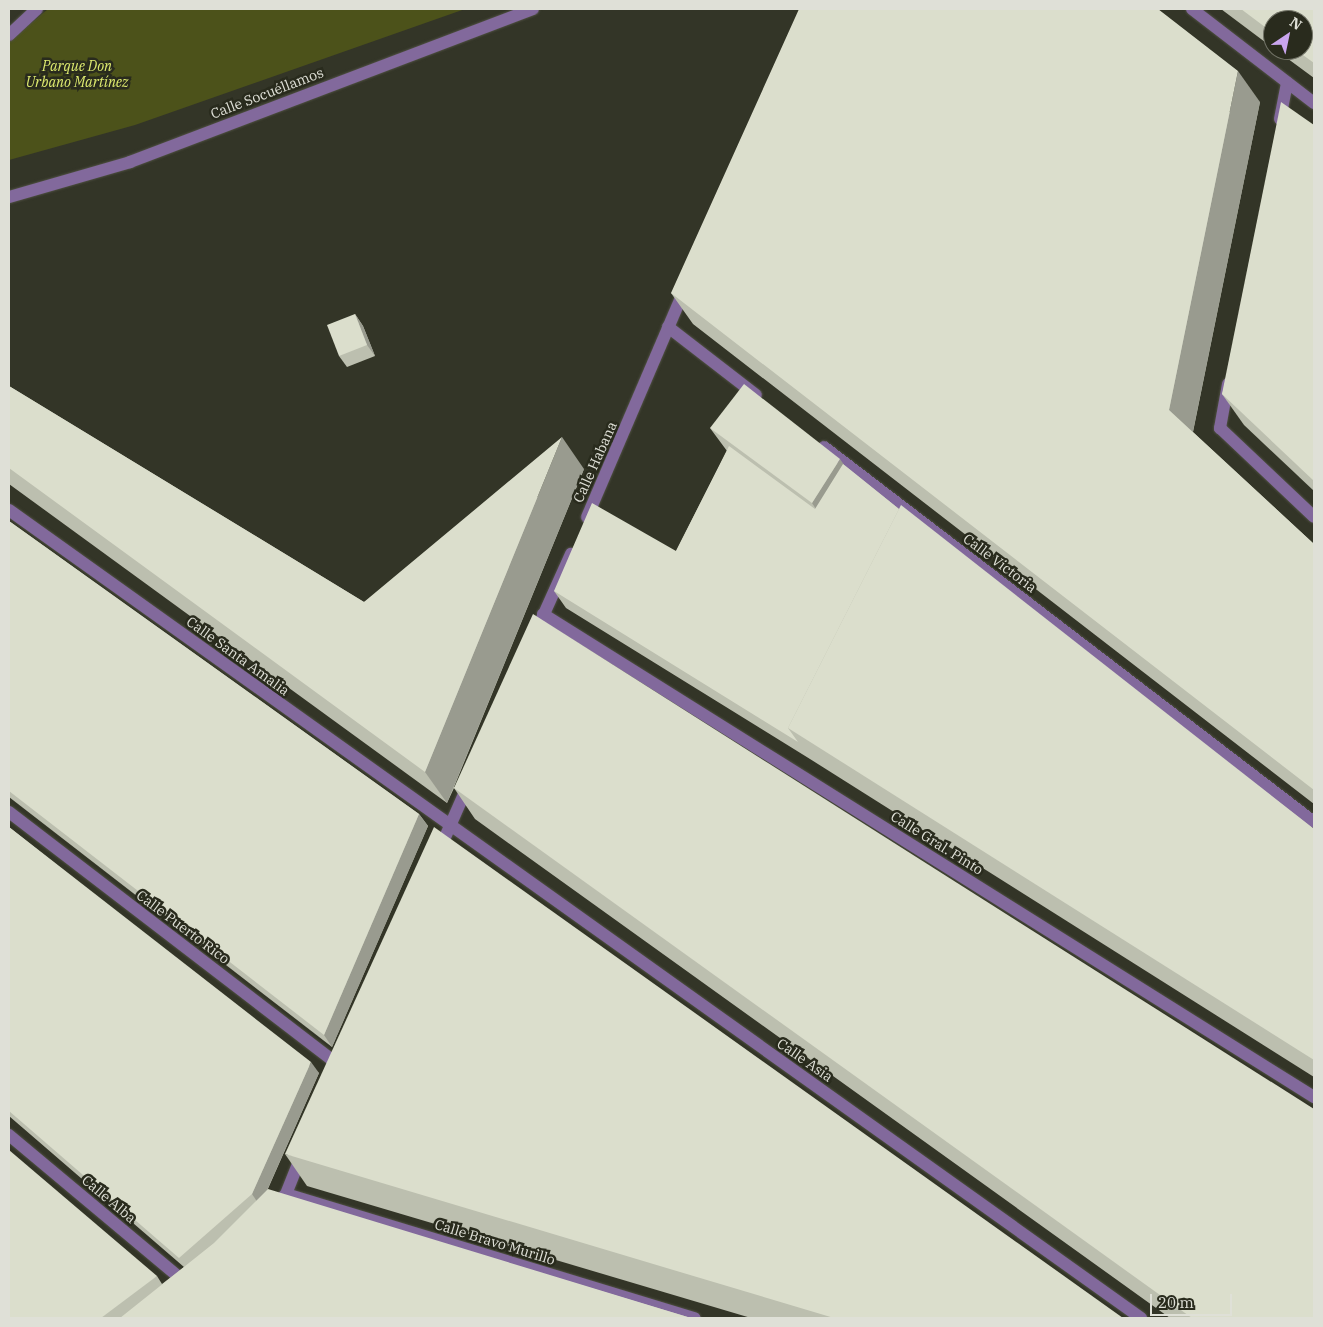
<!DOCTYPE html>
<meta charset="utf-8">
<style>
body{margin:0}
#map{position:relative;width:1323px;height:1327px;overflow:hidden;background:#333527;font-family:"IBM Plex Serif",serif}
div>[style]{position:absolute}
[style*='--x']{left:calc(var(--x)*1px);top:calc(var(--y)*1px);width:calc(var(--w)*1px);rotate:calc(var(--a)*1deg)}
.green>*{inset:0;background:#4c521a}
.roads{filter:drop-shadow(0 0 1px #4f5043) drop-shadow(0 0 1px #4f5043)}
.minor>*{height:12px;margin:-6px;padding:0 6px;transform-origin:6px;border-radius:6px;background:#82699c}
.wall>*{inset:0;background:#bcbfaf}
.shaded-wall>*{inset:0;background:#999b8f}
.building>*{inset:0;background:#dbdecc}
span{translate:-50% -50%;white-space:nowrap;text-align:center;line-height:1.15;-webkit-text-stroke:5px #292b1d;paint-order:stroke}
.park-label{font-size:14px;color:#deeb6f;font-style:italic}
.street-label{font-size:14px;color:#dfe0d7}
.frame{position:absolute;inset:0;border:10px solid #dfe0d7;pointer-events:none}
.north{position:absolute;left:1263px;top:10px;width:50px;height:50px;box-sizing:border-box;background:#292b1d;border:1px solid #727367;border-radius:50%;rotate:34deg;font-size:14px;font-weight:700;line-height:20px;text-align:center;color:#dfe0d7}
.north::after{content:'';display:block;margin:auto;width:18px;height:22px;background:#c9a5ee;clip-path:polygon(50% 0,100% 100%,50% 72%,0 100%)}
.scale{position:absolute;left:1150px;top:1294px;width:82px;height:22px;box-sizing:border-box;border:2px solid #dfe0d7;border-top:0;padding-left:6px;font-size:15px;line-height:18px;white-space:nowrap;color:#dfe0d7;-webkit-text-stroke:4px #292b1d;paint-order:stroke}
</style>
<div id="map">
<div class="green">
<div style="clip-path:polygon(48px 9px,465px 9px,135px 125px,9px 160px,9px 42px)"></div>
</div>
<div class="roads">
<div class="minor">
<div style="--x:1192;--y:9;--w:154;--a:37.6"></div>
<div style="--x:9;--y:35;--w:38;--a:-43"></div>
<div style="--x:1280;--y:119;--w:37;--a:-79"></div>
<div style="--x:9;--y:197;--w:126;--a:-16.1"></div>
<div style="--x:130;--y:162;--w:431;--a:-20.8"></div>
<div style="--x:668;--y:327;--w:111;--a:37.7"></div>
<div style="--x:1228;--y:384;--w:45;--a:100.3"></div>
<div style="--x:1220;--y:428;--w:129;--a:43.4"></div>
<div style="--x:824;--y:447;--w:617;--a:37.43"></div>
<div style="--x:9;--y:510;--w:1391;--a:35.52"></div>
<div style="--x:587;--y:517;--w:249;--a:-66.8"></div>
<div style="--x:543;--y:614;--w:910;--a:32.07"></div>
<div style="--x:535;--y:634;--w:88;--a:-65.8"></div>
<div style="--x:9;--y:812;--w:416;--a:37.5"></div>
<div style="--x:439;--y:851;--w:72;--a:-66.3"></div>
<div style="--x:9;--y:1135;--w:232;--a:39.9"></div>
<div style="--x:286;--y:1194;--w:427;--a:16.9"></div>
<div style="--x:274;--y:1206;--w:17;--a:-45"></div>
<div style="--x:286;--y:1194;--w:43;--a:-68.2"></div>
</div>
</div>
<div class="wall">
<div style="clip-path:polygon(1221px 9px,1314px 9px,1314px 78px,1276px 50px,1303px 50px,1273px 20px,1273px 48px)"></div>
<div style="clip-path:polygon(1260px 102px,1193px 432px,1314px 544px,1314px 804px,693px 324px,671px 293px)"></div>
<div style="clip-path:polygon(1314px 125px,1314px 491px,1244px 425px,1222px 394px)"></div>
<div style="clip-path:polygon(355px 314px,363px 326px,375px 356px,347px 367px,339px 356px)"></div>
<div style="clip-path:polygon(9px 386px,364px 602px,584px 469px,454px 787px,1314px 1318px,1170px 1318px,475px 819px,454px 788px,447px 803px,9px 484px)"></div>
<div style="clip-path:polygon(710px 428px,843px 464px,899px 509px,1314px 829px,1314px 1077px,810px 759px,566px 608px,554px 591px,676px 551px,727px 451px)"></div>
<div style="clip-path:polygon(9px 521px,419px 814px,428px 826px,332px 1047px,9px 797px)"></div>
<div style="clip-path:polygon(9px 827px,319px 1073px,267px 1191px,691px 1318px,9px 1318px,157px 1276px,162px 1284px,184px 1267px,9px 1116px)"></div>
<div style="clip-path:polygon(285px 1154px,1123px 1318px,751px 1318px,307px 1186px)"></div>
</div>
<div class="shaded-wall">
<div style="clip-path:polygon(1238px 71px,1260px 102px,1191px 441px,1169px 410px)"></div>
<div style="clip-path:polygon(355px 314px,363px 326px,375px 356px,367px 345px)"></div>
<div style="clip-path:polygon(562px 437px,584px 469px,447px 803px,425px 772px)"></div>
<div style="clip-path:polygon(840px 459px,855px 481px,827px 526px,812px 503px)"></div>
<div style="clip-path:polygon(419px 814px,428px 826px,332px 1047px,324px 1035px)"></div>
<div style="clip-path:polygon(311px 1062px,319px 1073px,260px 1206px,252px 1194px)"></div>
</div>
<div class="building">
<div style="clip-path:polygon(799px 9px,1158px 9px,1238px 71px,1169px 410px,1314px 544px,1314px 790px,671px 293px)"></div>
<div style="clip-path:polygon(1241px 9px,1314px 9px,1314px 63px,1296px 50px,1303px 50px,1303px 20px,1273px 20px,1273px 33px)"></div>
<div style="clip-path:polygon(1281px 102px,1314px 125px,1314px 481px,1222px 394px)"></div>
<div style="clip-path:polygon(355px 314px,367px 345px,339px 356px,327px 325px)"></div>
<div style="clip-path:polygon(744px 384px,840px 459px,812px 503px,710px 428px)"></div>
<div style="clip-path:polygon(9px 386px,364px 602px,562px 437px,425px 772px,9px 468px)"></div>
<div style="clip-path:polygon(729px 446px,815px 509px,843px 464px,899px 509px,788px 728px,798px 742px,554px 591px,592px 503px,676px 551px)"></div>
<div style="clip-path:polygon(901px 505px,1314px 829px,1314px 1060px,788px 728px)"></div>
<div style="clip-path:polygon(9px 521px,419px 814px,324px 1035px,9px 791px)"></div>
<div style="clip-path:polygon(533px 614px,1314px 1109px,1314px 1318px,1192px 1318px,454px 788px)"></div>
<div style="clip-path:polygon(9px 827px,311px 1062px,252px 1194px,179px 1258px,9px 1111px)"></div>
<div style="clip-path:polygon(434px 827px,1123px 1318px,834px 1318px,285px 1154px)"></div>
<div style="clip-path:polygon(9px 1150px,157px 1276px,101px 1318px,9px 1318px)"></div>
<div style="clip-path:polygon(268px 1189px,691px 1318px,120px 1318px,214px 1243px)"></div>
</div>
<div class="park-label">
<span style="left:77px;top:74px">Parque Don<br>Urbano Martínez</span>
</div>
<div class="street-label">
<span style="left:267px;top:93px;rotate:-21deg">Calle Socuéllamos</span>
<span style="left:595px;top:462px;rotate:-66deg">Calle Habana</span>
<span style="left:1000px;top:563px;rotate:37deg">Calle Victoria</span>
<span style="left:238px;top:656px;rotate:36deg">Calle Santa Amalia</span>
<span style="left:937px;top:843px;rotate:32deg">Calle Gral. Pinto</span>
<span style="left:183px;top:927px;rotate:37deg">Calle Puerto Rico</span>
<span style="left:805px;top:1060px;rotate:35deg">Calle Asia</span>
<span style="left:109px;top:1199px;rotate:40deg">Calle Alba</span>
<span style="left:495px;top:1242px;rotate:17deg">Calle Bravo Murillo</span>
</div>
<div class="frame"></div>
<div class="north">N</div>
<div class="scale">20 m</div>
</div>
